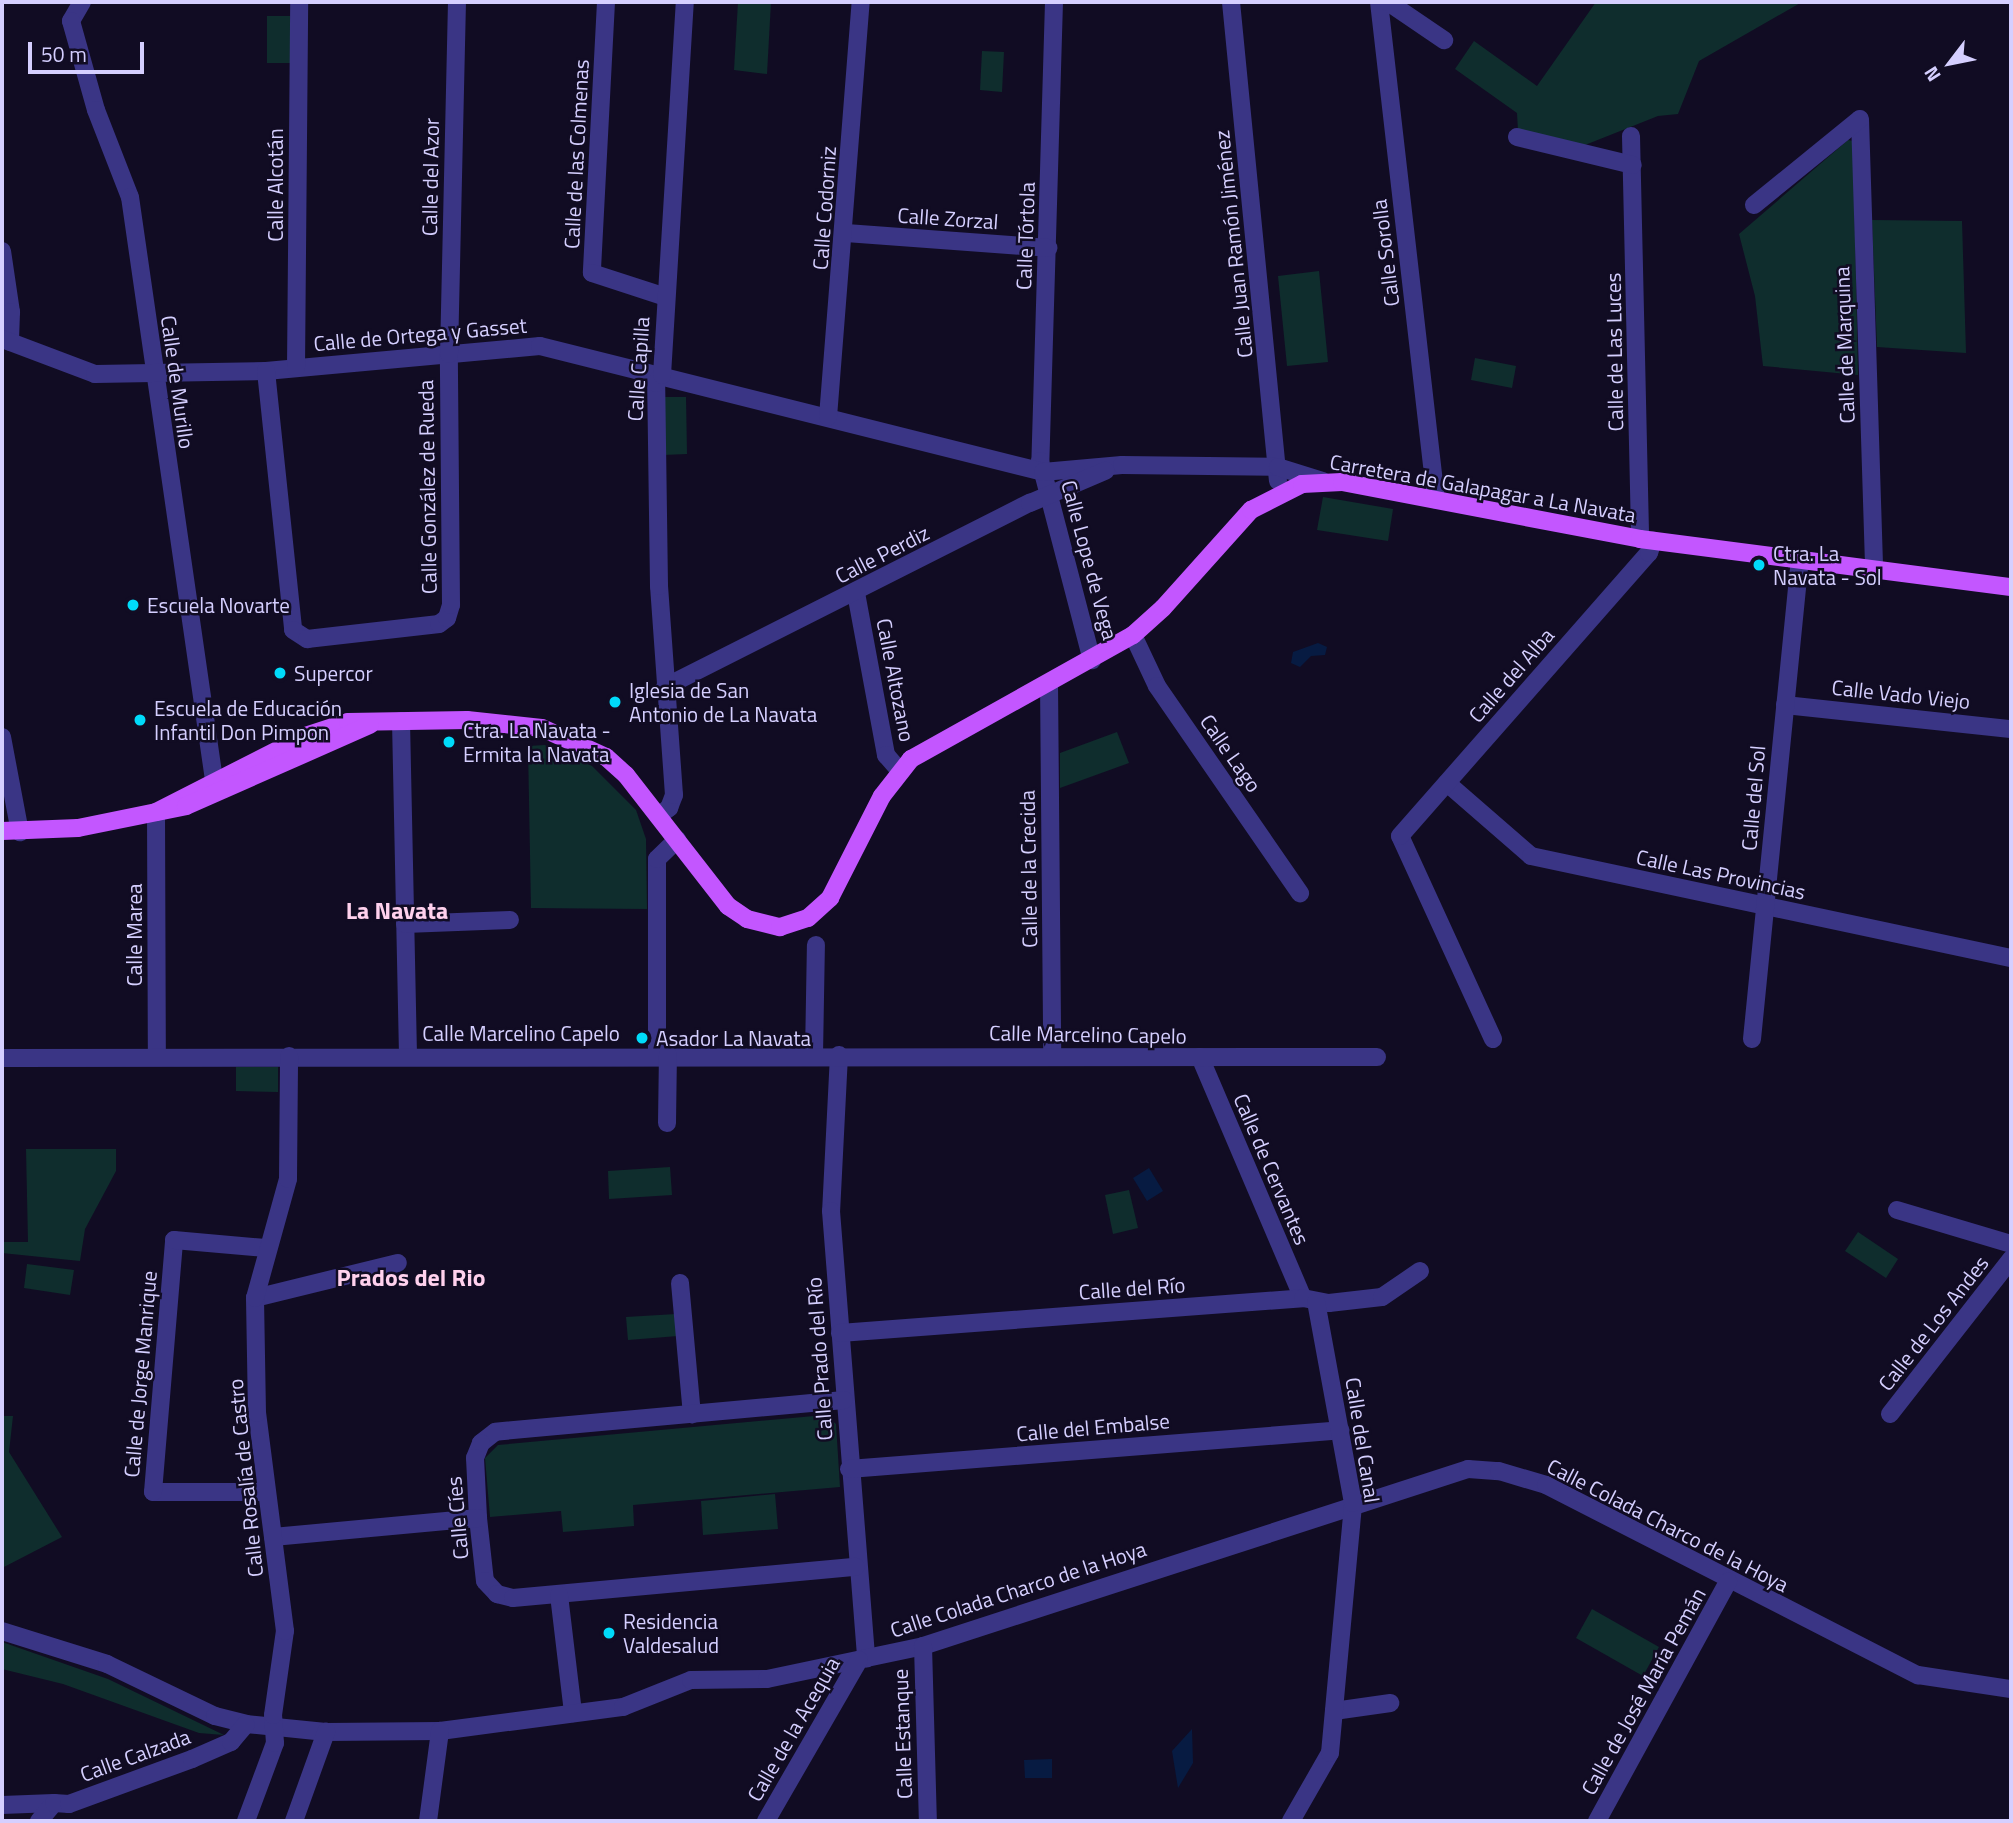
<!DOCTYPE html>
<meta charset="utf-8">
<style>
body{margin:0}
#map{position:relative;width:2013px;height:1823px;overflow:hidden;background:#110c23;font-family:"Titillium Web",sans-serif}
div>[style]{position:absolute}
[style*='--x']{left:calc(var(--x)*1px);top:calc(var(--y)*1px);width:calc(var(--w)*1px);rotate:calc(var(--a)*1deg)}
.green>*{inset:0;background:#0f2d2d}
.water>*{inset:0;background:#071b42}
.minor>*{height:18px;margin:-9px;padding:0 9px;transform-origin:9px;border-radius:9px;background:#3a3585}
.major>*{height:18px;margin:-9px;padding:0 9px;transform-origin:9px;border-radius:9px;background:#c356ff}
.dots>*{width:19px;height:19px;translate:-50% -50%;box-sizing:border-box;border:4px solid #110c23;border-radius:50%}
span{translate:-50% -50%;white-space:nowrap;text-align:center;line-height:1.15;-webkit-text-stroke:5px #110c23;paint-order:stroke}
.street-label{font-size:21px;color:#d5cfff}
.poi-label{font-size:21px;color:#d5cfff}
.left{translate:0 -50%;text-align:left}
.quarter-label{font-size:24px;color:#ffd1ed;font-weight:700}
.frame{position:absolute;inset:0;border:4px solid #d5cfff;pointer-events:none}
.north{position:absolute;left:1915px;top:28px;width:70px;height:70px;-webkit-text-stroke:5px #110c23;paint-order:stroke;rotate:238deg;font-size:19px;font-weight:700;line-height:28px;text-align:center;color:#d5cfff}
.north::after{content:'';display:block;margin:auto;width:24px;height:32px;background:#d5cfff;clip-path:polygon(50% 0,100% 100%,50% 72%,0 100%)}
.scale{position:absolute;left:28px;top:42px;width:116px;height:32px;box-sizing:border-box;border:4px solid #d5cfff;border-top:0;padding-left:9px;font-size:21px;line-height:24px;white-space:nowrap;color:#d5cfff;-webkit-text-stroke:5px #110c23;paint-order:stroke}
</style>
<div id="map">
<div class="green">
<div style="clip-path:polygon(738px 2px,771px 2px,767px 74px,734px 70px)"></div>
<div style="clip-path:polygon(1596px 2px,1802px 2px,1699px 61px,1678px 114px,1658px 116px,1585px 145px,1518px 131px,1517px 113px,1455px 69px,1474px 41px,1537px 86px)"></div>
<div style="clip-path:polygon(267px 16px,290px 16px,290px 63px,267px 63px)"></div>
<div style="clip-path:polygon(982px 51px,1004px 52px,1002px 92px,980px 90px)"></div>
<div style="clip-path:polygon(1848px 140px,1853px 141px,1858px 375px,1763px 366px,1755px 296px,1739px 234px)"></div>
<div style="clip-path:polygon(1872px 220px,1962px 221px,1966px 353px,1877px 347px)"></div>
<div style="clip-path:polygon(1319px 271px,1328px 362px,1287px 366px,1278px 276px)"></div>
<div style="clip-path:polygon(1475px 358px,1516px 366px,1512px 388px,1471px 380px)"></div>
<div style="clip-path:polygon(662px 397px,686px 397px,687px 454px,663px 455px)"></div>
<div style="clip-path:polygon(1323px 497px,1393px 509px,1388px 541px,1317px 530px)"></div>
<div style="clip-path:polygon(1117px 732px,1129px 763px,1060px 788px,1060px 753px)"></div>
<div style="clip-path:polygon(545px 745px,592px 766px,636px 810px,646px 839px,647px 909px,531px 908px,528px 746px)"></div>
<div style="clip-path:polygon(236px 1067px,278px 1067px,278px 1092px,236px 1091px)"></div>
<div style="clip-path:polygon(26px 1149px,116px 1149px,116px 1171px,85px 1229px,80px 1261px,2px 1253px,2px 1242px,28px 1242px)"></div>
<div style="clip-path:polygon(670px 1167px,672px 1195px,609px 1199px,608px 1171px)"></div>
<div style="clip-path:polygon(1129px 1190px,1138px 1228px,1113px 1234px,1105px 1195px)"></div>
<div style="clip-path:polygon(1858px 1232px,1898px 1259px,1886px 1278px,1845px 1251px)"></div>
<div style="clip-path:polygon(27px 1264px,74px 1270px,70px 1295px,24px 1288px)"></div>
<div style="clip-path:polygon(676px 1314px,678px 1336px,628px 1340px,626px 1317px)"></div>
<div style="clip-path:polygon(825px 1415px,836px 1424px,840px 1487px,633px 1505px,634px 1526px,563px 1532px,561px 1511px,490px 1517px,485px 1458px,498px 1445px)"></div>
<div style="clip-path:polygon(2px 1416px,13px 1416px,9px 1452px,62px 1537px,2px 1568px)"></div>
<div style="clip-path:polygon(775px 1494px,778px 1529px,703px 1535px,701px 1501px)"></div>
<div style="clip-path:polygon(1592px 1609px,1659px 1647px,1643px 1676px,1576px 1638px)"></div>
<div style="clip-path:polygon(2px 1642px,108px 1679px,224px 1735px,199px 1733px,63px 1684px,2px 1669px)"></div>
</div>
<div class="water">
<div style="clip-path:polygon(1318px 643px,1327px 647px,1325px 655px,1311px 656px,1300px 667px,1291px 663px,1293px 652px)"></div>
<div style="clip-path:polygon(1149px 1168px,1163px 1191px,1147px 1201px,1133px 1178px)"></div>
<div style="clip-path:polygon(1192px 1729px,1193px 1763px,1178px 1788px,1172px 1751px)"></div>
<div style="clip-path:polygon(1052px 1759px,1052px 1778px,1025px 1778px,1024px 1760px)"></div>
</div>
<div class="minor">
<div style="--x:82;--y:2;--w:22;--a:120"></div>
<div style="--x:71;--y:21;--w:92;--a:74.3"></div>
<div style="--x:96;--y:110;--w:93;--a:68.7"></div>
<div style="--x:130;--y:197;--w:589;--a:81.8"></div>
<div style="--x:606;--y:2;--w:271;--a:93"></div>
<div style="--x:592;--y:273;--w:78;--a:18"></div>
<div style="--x:1054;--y:2;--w:459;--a:91.7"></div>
<div style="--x:1040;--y:461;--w:206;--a:75.4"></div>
<div style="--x:1231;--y:2;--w:481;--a:84.4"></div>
<div style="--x:1379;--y:2;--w:501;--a:83.47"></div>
<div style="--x:1388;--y:2;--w:68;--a:34.2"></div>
<div style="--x:1860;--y:119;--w:451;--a:88.2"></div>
<div style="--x:1631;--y:136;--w:403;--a:88.7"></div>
<div style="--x:1517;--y:137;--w:119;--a:13.6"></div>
<div style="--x:1754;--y:205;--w:136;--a:-39.1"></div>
<div style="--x:846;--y:233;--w:203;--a:4.2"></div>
<div style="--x:2;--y:251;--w:62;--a:81.6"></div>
<div style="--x:11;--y:312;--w:30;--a:92"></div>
<div style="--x:2;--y:339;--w:99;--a:20.6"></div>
<div style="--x:95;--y:374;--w:171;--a:-1"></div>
<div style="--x:266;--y:371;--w:275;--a:-5.2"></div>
<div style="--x:540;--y:346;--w:519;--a:14.06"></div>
<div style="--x:1043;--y:472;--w:79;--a:-5.1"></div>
<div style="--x:1122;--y:465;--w:156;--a:0.7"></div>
<div style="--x:1278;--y:467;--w:47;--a:17.3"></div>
<div style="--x:296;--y:368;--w:366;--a:-89.5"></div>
<div style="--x:266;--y:371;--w:260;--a:84"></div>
<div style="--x:293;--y:630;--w:17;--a:33"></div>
<div style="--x:307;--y:639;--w:133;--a:-6.5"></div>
<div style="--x:439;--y:624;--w:10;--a:-37"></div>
<div style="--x:447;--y:618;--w:14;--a:-73"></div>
<div style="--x:451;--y:605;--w:251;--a:-90.5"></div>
<div style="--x:449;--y:354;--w:352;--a:-88.7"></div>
<div style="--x:828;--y:417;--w:416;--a:-85.5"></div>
<div style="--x:856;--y:593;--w:165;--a:79.5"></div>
<div style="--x:886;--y:755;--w:21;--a:49"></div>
<div style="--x:1133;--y:635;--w:56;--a:64.8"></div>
<div style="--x:1157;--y:686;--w:252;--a:55.4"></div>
<div style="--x:1049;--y:683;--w:372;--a:89.5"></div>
<div style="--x:665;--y:687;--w:409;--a:-26.8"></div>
<div style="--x:1030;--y:503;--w:82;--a:-23.1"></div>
<div style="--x:1785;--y:705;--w:227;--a:6.1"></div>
<div style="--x:401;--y:721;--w:335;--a:88.8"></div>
<div style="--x:2;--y:737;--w:97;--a:79.3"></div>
<div style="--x:1447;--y:783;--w:111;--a:41"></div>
<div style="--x:1531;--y:856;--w:491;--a:12"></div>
<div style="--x:156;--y:812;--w:244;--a:89.8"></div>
<div style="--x:658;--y:816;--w:14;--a:-36"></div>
<div style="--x:669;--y:808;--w:14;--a:-69"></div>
<div style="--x:674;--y:795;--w:210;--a:-94.1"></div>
<div style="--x:659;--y:586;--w:203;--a:-90.8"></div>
<div style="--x:656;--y:383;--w:10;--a:-53"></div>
<div style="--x:662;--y:375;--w:374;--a:-86.5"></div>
<div style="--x:405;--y:924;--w:105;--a:-2.2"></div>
<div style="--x:1493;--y:1039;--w:223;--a:-114.6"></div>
<div style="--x:1400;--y:836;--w:377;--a:-48.7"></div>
<div style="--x:1649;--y:553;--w:13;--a:-72"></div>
<div style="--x:1752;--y:1039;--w:480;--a:-84.3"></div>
<div style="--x:657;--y:1055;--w:196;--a:-90"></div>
<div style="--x:657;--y:859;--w:28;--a:-44"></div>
<div style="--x:814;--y:1055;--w:110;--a:-89"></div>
<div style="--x:839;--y:1055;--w:156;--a:92.9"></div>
<div style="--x:831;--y:1211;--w:449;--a:85.5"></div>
<div style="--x:1200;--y:1057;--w:262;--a:66.9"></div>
<div style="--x:2;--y:1058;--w:1375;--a:-0.04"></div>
<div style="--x:667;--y:1123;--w:68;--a:-89.2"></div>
<div style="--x:1897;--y:1210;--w:119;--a:16.6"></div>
<div style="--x:680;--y:1283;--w:132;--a:84.8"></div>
<div style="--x:255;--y:1298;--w:147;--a:-13.8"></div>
<div style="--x:840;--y:1333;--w:464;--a:-4.3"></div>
<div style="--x:1303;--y:1298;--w:26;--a:11"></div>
<div style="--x:1329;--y:1303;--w:53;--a:-6.5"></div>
<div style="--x:1382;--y:1297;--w:46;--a:-34.4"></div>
<div style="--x:844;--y:1400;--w:350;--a:174.8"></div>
<div style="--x:495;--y:1432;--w:18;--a:142"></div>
<div style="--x:481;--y:1443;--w:16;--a:112"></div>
<div style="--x:475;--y:1458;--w:60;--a:87.1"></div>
<div style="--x:478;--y:1518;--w:63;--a:83.7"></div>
<div style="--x:485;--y:1581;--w:18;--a:47"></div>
<div style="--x:497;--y:1594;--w:16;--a:14"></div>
<div style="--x:513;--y:1598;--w:344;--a:-5.2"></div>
<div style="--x:1890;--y:1414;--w:197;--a:-52"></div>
<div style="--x:849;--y:1469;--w:493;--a:-4.5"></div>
<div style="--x:266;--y:1492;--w:113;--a:180"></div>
<div style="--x:153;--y:1492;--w:253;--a:-85.2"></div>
<div style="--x:174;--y:1240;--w:92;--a:5"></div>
<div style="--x:273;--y:1537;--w:206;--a:-5.3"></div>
<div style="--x:559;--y:1595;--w:119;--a:83.2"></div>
<div style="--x:2;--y:1631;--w:110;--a:17.4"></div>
<div style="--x:107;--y:1664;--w:120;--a:25.7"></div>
<div style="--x:215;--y:1716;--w:32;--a:14"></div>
<div style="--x:246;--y:1724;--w:80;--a:5.7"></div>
<div style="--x:326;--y:1732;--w:114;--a:-0.5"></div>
<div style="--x:440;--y:1731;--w:185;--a:-7.5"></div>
<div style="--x:623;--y:1707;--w:73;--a:-21.7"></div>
<div style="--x:691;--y:1680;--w:76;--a:-0.8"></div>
<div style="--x:767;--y:1679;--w:159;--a:-11.9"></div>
<div style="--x:923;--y:1646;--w:573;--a:-17.99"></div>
<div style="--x:1468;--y:1469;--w:31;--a:4"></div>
<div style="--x:1499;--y:1471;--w:49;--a:16.6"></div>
<div style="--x:1546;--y:1485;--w:418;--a:27.1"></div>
<div style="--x:1918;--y:1675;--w:94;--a:8.6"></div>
<div style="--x:923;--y:1646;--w:175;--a:88.4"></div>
<div style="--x:1334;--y:1711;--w:57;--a:-8.1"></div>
<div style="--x:2;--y:1805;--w:52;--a:-2.2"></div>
<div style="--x:39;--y:1821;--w:23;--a:-50"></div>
<div style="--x:54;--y:1803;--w:15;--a:4"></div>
<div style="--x:69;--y:1804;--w:131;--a:-20.1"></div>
<div style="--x:192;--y:1759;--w:43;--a:-23.6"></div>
<div style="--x:231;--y:1742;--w:23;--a:-50"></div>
<div style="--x:246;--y:1821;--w:83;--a:-69.6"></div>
<div style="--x:275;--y:1743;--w:28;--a:-94"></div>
<div style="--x:273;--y:1715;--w:85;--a:-81.9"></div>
<div style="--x:285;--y:1631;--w:220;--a:-97.3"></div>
<div style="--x:257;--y:1413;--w:115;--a:-91"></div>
<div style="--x:255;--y:1298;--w:123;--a:-74.5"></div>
<div style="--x:288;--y:1179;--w:123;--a:-89.5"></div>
<div style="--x:294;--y:1821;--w:95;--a:-70.2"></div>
<div style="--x:428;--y:1821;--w:91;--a:-82.4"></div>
<div style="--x:766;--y:1821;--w:186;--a:-60"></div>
<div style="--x:1291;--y:1821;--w:78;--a:-60.2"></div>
<div style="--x:1330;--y:1753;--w:251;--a:-84.7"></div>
<div style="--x:1353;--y:1503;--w:204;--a:-100.4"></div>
<div style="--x:1597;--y:1821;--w:273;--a:-61.3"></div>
</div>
<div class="major">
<div style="--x:156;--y:812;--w:167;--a:-27"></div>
<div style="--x:305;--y:736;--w:45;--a:-18"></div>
<div style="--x:348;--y:722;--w:119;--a:-1"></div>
<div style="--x:467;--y:720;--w:75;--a:6.1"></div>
<div style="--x:542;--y:728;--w:70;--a:24.4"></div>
<div style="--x:606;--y:757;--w:27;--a:42"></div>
<div style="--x:626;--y:775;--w:166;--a:52.1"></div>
<div style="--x:728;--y:906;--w:23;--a:34"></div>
<div style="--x:747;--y:919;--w:34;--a:14"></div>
<div style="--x:780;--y:927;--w:29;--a:-18"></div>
<div style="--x:808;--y:918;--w:30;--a:-42"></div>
<div style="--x:830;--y:898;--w:114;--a:-63"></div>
<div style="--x:882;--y:796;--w:47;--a:-51.9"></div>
<div style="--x:911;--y:759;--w:254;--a:-29.2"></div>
<div style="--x:1133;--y:635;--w:40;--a:-42"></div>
<div style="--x:1163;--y:608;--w:132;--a:-48.1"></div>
<div style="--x:1251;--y:510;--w:57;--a:-27"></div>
<div style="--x:1302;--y:484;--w:40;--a:-2.9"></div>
<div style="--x:1342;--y:482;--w:303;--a:10.8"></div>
<div style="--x:1640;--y:539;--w:374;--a:7.4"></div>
<div style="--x:2;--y:831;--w:76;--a:-2.3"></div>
<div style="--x:78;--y:828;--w:110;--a:-11.5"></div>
<div style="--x:186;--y:806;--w:201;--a:-23.8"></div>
</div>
<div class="dots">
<div style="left:1759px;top:565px;background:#00dbfa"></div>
<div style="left:133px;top:605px;background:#00dbfa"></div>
<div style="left:280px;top:673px;background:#00dbfa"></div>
<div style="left:615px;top:702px;background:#00dbfa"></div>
<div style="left:140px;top:720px;background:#00dbfa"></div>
<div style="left:449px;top:742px;background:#00dbfa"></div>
<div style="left:642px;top:1038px;background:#00dbfa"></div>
<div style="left:609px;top:1633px;background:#00dbfa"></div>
</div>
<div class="street-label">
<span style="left:576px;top:154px;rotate:-87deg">Calle de las Colmenas</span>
<span style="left:430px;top:177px;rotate:-89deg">Calle del Azor</span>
<span style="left:275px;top:185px;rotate:-90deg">Calle Alcotán</span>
<span style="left:824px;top:208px;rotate:-86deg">Calle Codorniz</span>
<span style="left:948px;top:218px;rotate:4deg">Calle Zorzal</span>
<span style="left:1025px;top:236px;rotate:-88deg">Calle Tórtola</span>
<span style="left:1233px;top:244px;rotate:-96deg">Calle Juan Ramón Jiménez</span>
<span style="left:1385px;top:253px;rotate:-97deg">Calle Sorolla</span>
<span style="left:420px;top:334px;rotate:-5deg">Calle de Ortega y Gasset</span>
<span style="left:1844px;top:345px;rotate:-92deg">Calle de Marquina</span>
<span style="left:1614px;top:352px;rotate:-91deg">Calle de Las Luces</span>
<span style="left:638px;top:369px;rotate:-86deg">Calle Capilla</span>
<span style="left:178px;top:382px;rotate:82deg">Calle de Murillo</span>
<span style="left:427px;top:487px;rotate:-91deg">Calle González de Rueda</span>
<span style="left:1483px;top:488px;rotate:10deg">Carretera de Galapagar a La Navata</span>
<span style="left:882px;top:554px;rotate:-27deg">Calle Perdiz</span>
<span style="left:1090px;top:560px;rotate:75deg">Calle Lope de Vega</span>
<span style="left:1511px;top:675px;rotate:-49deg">Calle del Alba</span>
<span style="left:896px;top:680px;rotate:79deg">Calle Altozano</span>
<span style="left:1901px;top:694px;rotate:6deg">Calle Vado Viejo</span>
<span style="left:1231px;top:753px;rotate:55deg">Calle Lago</span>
<span style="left:1753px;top:798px;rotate:-85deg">Calle del Sol</span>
<span style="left:1028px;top:869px;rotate:-91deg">Calle de la Crecida</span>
<span style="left:1721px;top:874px;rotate:12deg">Calle Las Provincias</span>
<span style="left:134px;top:935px;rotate:-90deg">Calle Marea</span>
<span style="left:521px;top:1033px">Calle Marcelino Capelo</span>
<span style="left:1088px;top:1034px;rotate:1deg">Calle Marcelino Capelo</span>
<span style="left:1272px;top:1169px;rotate:67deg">Calle de Cervantes</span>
<span style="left:1132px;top:1288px;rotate:-4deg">Calle del Río</span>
<span style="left:1933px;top:1323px;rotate:-52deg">Calle de Los Andes</span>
<span style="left:819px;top:1359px;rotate:-94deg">Calle Prado del Río</span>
<span style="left:140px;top:1374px;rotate:-85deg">Calle de Jorge Manrique</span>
<span style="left:1093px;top:1427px;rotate:-5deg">Calle del Embalse</span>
<span style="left:1363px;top:1440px;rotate:81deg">Calle del Canal</span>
<span style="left:245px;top:1478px;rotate:-96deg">Calle Rosalía de Castro</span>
<span style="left:457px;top:1518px;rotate:-95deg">Calle Cíes</span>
<span style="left:1668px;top:1525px;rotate:27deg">Calle Colada Charco de la Hoya</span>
<span style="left:1018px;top:1589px;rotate:-18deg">Calle Colada Charco de la Hoya</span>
<span style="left:1643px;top:1691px;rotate:-61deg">Calle de José María Pemán</span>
<span style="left:793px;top:1729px;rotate:-60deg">Calle de la Acequia</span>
<span style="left:902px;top:1734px;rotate:-92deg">Calle Estanque</span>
<span style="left:135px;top:1755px;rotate:-20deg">Calle Calzada</span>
</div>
<div class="poi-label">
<span class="left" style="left:1773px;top:565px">Ctra. La<br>Navata - Sol</span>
<span class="left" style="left:147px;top:605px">Escuela Novarte</span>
<span class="left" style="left:294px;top:673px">Supercor</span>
<span class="left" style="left:629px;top:702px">Iglesia de San<br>Antonio de La Navata</span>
<span class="left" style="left:154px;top:720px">Escuela de Educación<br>Infantil Don Pimpon</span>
<span class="left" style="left:463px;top:742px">Ctra. La Navata -<br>Ermita la Navata</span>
<span class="left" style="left:656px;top:1038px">Asador La Navata</span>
<span class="left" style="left:623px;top:1633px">Residencia<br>Valdesalud</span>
</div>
<div class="quarter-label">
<span style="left:397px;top:911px">La Navata</span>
<span style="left:411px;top:1278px">Prados del Rio</span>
</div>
<div class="frame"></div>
<div class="north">N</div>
<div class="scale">50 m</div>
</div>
